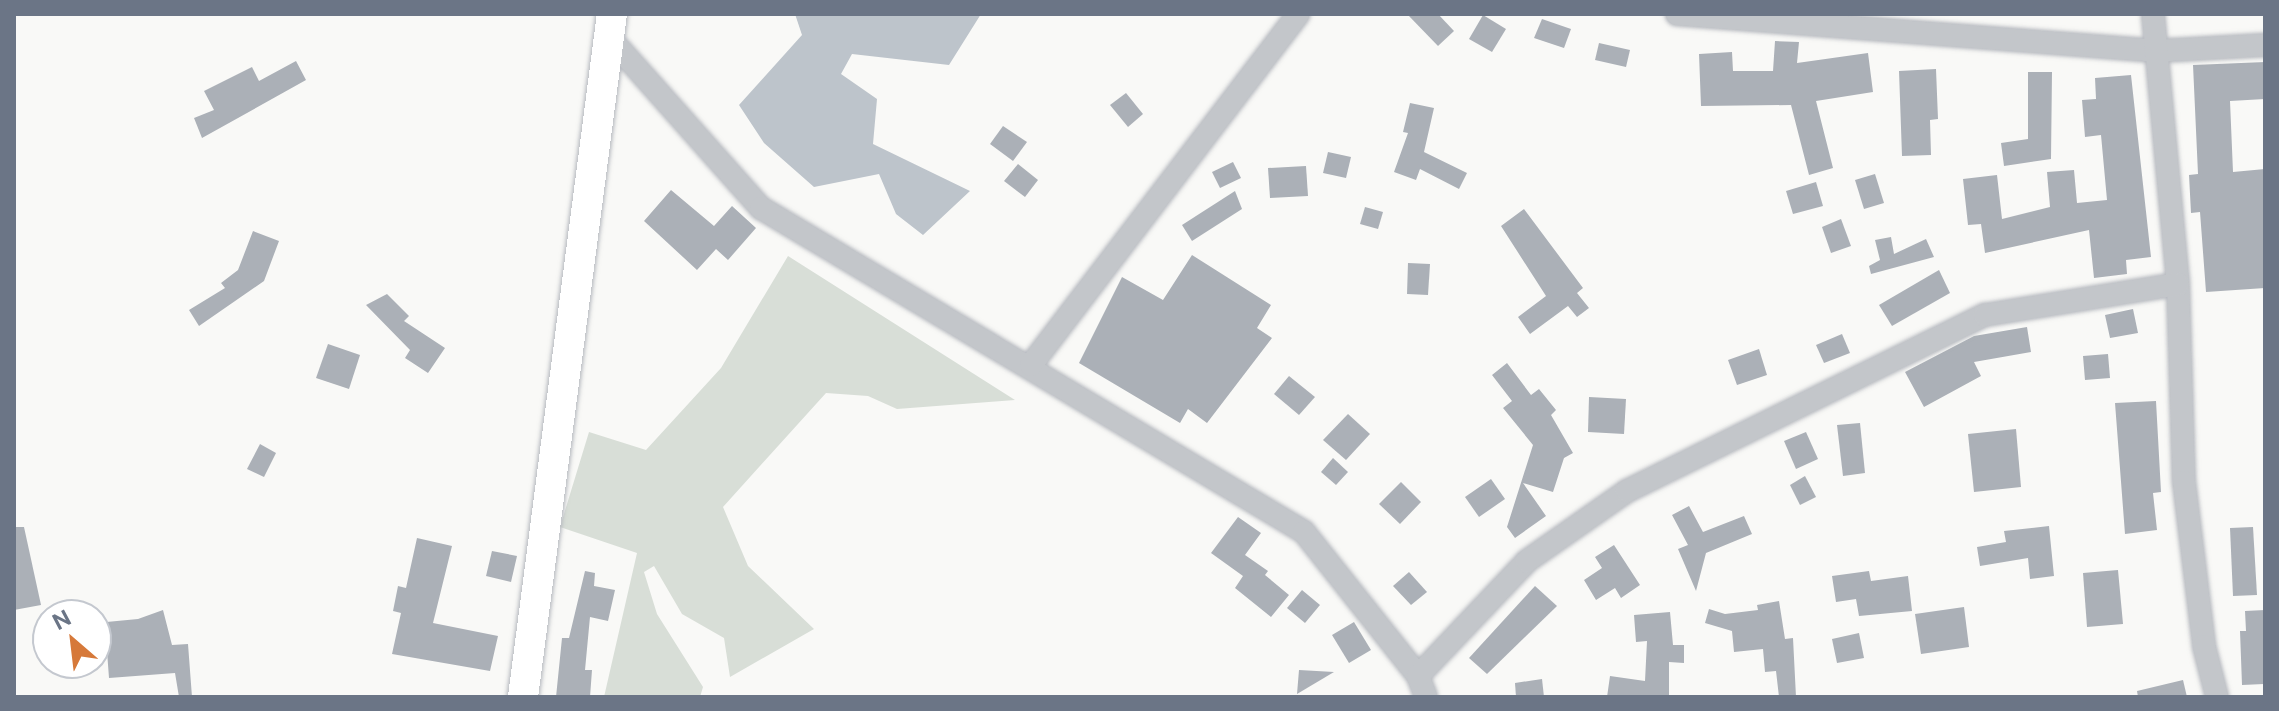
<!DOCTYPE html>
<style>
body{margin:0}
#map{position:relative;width:2279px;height:711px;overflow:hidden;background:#f9f9f7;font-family:"Public Sans",sans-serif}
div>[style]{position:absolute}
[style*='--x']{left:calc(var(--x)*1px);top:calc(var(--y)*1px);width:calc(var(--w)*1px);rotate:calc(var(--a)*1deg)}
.green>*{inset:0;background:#d8ded7}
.water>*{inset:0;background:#bdc4cb}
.building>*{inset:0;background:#abb0b7}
.roads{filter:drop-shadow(0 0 2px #b6b9bf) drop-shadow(0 0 2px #b6b9bf)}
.street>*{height:22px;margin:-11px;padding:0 11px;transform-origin:11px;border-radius:11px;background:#c3c6ca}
.secondary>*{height:30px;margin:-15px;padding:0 15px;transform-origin:15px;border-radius:15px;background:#fff}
span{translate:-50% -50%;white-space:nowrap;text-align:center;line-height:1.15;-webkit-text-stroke:8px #fff;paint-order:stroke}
.frame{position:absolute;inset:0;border:16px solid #6b7586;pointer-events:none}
.north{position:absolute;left:32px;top:599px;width:80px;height:80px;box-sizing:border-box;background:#fff;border:2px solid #c4c8cf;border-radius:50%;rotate:332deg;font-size:22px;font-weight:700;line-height:32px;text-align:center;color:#6b7586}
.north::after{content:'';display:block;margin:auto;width:28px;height:36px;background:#d6793a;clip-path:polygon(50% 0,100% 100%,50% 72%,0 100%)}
</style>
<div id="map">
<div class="green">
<div style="clip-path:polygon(788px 256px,1015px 400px,897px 409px,868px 396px,826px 393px,723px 507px,748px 566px,814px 629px,730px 677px,724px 638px,682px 614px,654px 566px,644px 572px,657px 614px,703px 687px,700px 697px,604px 697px,637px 553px,560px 527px,589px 432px,646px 450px,721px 368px)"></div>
</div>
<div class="water">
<div style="clip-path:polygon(795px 14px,981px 14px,949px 65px,852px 54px,841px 74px,877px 99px,873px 144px,970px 191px,923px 235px,896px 214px,879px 174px,814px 187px,764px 143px,739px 105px,802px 35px)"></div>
</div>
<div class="building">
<div style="clip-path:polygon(1407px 14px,1438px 14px,1454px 31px,1438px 46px)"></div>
<div style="clip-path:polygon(1483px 15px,1506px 29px,1492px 52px,1469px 39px)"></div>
<div style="clip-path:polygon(1542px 19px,1571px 29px,1564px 48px,1534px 38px)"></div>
<div style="clip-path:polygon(1775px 41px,1799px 42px,1797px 63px,1868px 53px,1873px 92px,1816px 101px,1833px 168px,1809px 175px,1791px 105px,1701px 106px,1699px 54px,1732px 52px,1733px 71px,1773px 71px)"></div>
<div style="clip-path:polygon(1599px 43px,1630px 50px,1626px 67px,1595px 60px)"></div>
<div style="clip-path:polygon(296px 61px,306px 80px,202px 138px,194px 118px,214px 110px,204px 91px,252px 67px,259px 81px)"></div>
<div style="clip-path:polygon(2265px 62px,2265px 99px,2230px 101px,2233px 172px,2265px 169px,2265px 288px,2206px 292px,2200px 212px,2191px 213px,2189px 175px,2198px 174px,2193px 65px)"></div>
<div style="clip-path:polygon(1936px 69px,1938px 119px,1930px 120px,1931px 155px,1902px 156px,1899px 71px)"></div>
<div style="clip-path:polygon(2028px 72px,2052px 72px,2051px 159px,2004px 166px,2001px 143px,2028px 139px)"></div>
<div style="clip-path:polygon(2131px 75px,2151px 257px,2126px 260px,2127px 274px,2094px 278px,2089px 230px,1985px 253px,1981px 224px,1968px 225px,1963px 179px,1997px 175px,2002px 219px,2050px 207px,2047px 172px,2074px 170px,2077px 203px,2107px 200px,2101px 135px,2085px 137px,2082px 100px,2096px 99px,2095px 78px)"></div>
<div style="clip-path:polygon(1126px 93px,1143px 114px,1128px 127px,1110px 105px)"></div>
<div style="clip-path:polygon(1410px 103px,1434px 108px,1424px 152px,1467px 173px,1459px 189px,1420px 169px,1416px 180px,1394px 172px,1408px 133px,1403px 132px)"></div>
<div style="clip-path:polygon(1003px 126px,1027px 142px,1013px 161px,990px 144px)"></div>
<div style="clip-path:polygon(1328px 152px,1351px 157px,1346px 178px,1323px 173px)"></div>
<div style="clip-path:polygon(1233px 162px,1241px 178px,1220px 188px,1212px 172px)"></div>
<div style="clip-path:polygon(1018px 164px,1038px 180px,1025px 197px,1004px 181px)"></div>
<div style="clip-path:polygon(1306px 166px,1308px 196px,1270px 198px,1268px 168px)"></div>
<div style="clip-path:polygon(1875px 174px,1884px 203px,1864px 209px,1855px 180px)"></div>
<div style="clip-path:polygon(1816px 182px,1823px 206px,1793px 214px,1786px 191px)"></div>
<div style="clip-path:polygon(671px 190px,714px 226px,732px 206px,756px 228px,728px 260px,716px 249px,697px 270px,644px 221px)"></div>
<div style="clip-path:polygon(1235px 191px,1242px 209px,1192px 241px,1182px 225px)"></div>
<div style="clip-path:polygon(1365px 207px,1383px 212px,1378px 229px,1360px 224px)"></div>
<div style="clip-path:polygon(1524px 209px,1583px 288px,1577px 293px,1589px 308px,1577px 317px,1568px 306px,1530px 334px,1518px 317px,1546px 296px,1501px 226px)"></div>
<div style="clip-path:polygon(1841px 219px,1851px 246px,1831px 253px,1822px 227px)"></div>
<div style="clip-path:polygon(253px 231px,279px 241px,264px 281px,199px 326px,189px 310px,225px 288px,221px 283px,238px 270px)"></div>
<div style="clip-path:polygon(1891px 237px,1894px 254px,1926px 239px,1934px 257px,1871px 274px,1869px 266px,1880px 260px,1875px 240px)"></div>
<div style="clip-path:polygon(1192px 255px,1271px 305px,1257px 328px,1272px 338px,1207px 423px,1188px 409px,1180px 423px,1079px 363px,1122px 277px,1163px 300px)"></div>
<div style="clip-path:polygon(1408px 263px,1430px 264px,1428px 295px,1407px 294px)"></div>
<div style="clip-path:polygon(1939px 270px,1950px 293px,1892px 326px,1879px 305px)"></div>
<div style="clip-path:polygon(387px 294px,409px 316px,404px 321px,445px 348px,428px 373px,405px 358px,410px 350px,366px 305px)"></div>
<div style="clip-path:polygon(2133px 309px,2138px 333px,2110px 338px,2105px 315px)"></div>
<div style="clip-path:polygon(2027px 327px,2031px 352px,1974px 362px,1981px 376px,1924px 407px,1905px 372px,1974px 336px)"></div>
<div style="clip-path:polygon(1842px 334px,1850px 353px,1824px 363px,1816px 345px)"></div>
<div style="clip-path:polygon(328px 344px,360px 355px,349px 389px,316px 378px)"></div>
<div style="clip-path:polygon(1759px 349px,1767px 375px,1737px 385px,1728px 360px)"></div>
<div style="clip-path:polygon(2108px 354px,2110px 378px,2085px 380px,2083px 356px)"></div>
<div style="clip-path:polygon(1507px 363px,1531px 395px,1539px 389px,1556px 410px,1551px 415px,1573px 453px,1564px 458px,1553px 492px,1523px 483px,1546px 516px,1515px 538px,1507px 527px,1533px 445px,1503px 408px,1512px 401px,1492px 375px)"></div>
<div style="clip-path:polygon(1289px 376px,1315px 397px,1299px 415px,1274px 394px)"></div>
<div style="clip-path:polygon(1589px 397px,1626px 399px,1624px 434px,1588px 432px)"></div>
<div style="clip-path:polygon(2156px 401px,2161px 492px,2153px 493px,2157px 530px,2125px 534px,2115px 403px)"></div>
<div style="clip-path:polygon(1348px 414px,1370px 434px,1346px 460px,1323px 440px)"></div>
<div style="clip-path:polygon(1860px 423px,1865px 473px,1843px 476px,1837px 425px)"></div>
<div style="clip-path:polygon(2016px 429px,2021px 487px,1974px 492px,1968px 434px)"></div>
<div style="clip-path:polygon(1806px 432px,1818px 459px,1796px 469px,1784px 441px)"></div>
<div style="clip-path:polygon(260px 444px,276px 453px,264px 477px,247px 469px)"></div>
<div style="clip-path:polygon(1333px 458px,1348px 472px,1336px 485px,1321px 472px)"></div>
<div style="clip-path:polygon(1805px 476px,1816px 497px,1800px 505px,1790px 485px)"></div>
<div style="clip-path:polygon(1491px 479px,1505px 499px,1479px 517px,1465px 497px)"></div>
<div style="clip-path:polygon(1401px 482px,1421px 502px,1400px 524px,1379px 504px)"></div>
<div style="clip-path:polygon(1689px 506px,1703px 532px,1744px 516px,1752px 534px,1706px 553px,1696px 591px,1678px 549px,1688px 545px,1672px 515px)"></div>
<div style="clip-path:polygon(1238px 517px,1261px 533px,1245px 555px,1268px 571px,1265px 575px,1289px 595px,1271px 617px,1235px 588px,1243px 576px,1211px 553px)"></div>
<div style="clip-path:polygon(2049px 526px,2054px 576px,2030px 579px,2028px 558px,1980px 566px,1977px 547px,2006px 542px,2004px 531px)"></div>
<div style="clip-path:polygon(14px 527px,24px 527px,41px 605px,14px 610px)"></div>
<div style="clip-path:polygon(2253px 527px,2257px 595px,2233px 596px,2230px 528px)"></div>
<div style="clip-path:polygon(417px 538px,452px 546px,433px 623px,498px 636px,490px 671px,392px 654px,401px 613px,393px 611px,398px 586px,406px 588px)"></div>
<div style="clip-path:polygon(1614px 545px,1640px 585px,1621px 598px,1615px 588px,1596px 600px,1584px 580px,1602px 568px,1595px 557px)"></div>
<div style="clip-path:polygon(492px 551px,517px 556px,511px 582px,486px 576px)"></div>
<div style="clip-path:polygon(2118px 570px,2123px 624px,2087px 627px,2083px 573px)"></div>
<div style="clip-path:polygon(585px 571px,595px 573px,594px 586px,615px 590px,608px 621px,590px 617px,585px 670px,592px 670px,590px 697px,556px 697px,562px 638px,569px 638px)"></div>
<div style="clip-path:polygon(1869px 571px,1871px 581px,1908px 576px,1912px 611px,1859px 616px,1856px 599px,1836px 602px,1832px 576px)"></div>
<div style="clip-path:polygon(1409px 572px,1427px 592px,1411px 605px,1393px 586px)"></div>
<div style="clip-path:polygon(1535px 586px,1557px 606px,1487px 674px,1469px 658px)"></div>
<div style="clip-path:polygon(1302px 590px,1320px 605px,1305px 623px,1287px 608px)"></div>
<div style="clip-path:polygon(1779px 601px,1785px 639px,1793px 638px,1796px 697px,1779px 697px,1776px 671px,1765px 672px,1763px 649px,1734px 652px,1732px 631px,1705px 623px,1709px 609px,1725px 614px,1758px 610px,1757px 605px)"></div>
<div style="clip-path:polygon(1964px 607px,1969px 647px,1921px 654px,1915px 614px)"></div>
<div style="clip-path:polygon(163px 610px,172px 645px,188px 644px,192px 697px,179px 697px,175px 673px,109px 678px,106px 638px,96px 639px,96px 623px,138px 619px)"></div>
<div style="clip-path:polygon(2265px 610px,2264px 684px,2242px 685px,2240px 631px,2246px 631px,2245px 611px)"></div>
<div style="clip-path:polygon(1670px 612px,1673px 645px,1684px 645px,1684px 663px,1669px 662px,1669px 697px,1607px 697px,1610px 676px,1645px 681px,1647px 641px,1636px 642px,1634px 615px)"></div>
<div style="clip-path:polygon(1354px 622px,1371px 650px,1349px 663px,1332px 635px)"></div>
<div style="clip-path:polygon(1859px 633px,1864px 658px,1837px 663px,1832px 639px)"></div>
<div style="clip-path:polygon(1299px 670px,1334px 672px,1297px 694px)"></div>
<div style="clip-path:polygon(1542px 679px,1544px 697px,1516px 697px,1515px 683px)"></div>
<div style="clip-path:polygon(2183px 680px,2187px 697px,2138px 697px,2137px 691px)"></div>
</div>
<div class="roads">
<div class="street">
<div style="--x:1677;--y:14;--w:479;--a:4.4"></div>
<div style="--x:2155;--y:51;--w:110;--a:-3.1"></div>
<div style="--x:2153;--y:14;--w:271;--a:84.7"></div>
<div style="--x:2178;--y:284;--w:198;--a:88.3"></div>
<div style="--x:2184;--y:482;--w:165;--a:83"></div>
<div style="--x:2204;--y:646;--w:53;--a:75.7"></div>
<div style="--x:609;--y:37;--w:229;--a:48.4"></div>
<div style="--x:761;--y:208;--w:632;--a:30.82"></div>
<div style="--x:1304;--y:532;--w:184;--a:51.6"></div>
<div style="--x:1418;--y:676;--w:22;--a:69"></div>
<div style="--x:1031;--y:365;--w:441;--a:-52.7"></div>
<div style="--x:1418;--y:676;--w:158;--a:-46.5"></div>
<div style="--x:1527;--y:561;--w:122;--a:-35"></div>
<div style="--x:1627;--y:491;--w:399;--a:-26.2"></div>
<div style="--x:1985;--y:315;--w:195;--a:-9.1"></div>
</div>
<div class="secondary">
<div style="--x:523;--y:697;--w:689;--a:-82.58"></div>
</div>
</div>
<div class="frame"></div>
<div class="north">N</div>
</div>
